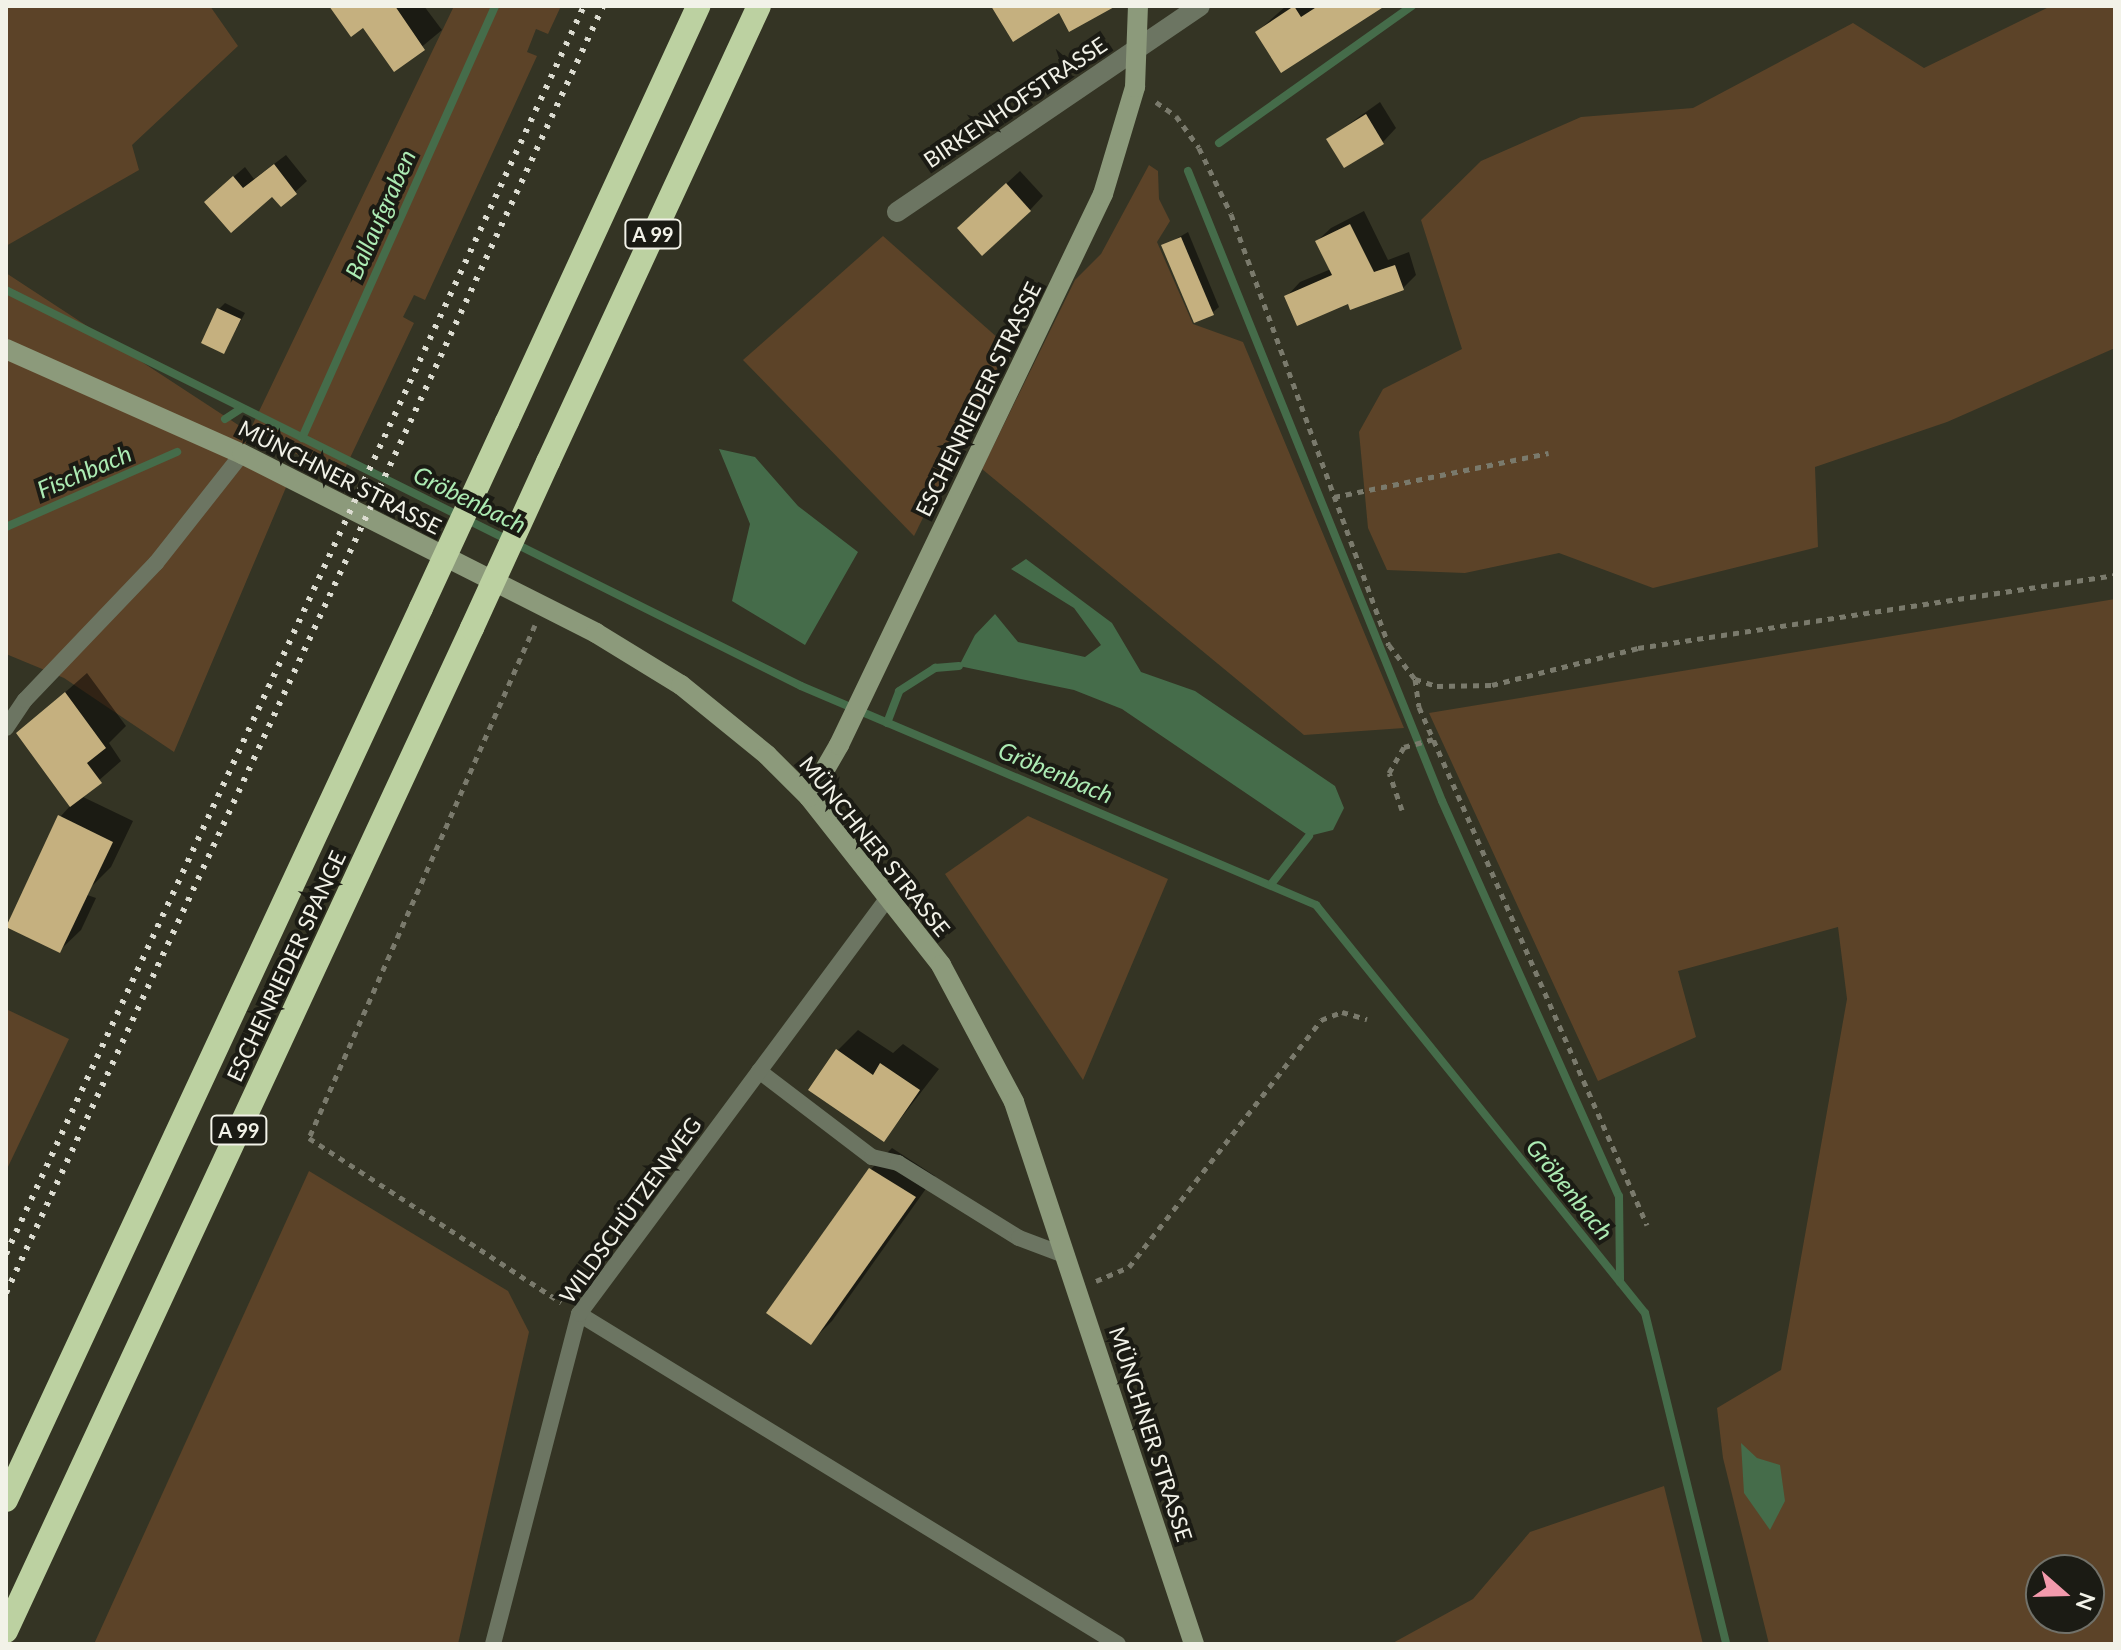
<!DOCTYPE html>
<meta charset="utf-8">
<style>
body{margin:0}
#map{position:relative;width:2121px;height:1650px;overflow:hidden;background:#343424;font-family:Lato,sans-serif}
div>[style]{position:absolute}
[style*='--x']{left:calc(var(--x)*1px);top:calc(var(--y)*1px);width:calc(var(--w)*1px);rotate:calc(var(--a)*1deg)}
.green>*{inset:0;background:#5c4328}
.water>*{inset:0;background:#456c4a}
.shadow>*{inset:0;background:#0007}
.stream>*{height:8px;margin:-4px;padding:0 4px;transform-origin:4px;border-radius:4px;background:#456c4a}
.building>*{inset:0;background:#c5b07f}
.path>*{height:5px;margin-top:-2.5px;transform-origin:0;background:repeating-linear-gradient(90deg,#7a7a6c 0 6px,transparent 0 12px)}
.lane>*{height:16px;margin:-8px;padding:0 8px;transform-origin:8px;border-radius:8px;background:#6c7562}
.street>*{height:20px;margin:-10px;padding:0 10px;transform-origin:10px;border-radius:10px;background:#6c7562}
.secondary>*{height:20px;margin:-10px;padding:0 10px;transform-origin:10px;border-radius:10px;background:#8c9a7b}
.highway>*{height:24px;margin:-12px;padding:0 12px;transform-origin:12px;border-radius:12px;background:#bcd1a1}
.rail>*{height:6px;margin-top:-3px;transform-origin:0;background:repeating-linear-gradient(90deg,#dcdcd1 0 4px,transparent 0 12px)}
.highway-bridge>*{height:24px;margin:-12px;padding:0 12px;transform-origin:12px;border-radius:12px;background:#bcd1a1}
span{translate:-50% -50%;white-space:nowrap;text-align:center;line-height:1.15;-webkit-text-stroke:8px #1b1b14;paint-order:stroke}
.shield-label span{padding:2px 6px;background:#1b1b14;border:2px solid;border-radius:6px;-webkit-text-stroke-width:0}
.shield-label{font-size:20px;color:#f2f2e8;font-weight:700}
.street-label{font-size:22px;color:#f2f2e8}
.water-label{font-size:24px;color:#acebb3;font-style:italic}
.frame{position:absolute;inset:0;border:8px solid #f2f2e8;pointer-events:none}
.north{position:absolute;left:2025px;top:1554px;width:80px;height:80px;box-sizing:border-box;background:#1b1b14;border:2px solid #717169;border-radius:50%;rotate:110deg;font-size:22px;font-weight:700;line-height:32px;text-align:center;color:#f2f2e8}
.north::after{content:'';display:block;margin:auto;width:28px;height:36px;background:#f39aac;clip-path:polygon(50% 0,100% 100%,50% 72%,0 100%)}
</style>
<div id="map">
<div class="green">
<div style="clip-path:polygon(6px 6px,210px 6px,238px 46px,132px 145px,139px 170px,6px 246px)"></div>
<div style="clip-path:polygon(454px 6px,561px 6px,548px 34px,536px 29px,527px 52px,537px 56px,425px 300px,414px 295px,403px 317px,414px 323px,340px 479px,251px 428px)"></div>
<div style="clip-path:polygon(2051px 6px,2115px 6px,2115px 348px,1947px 422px,1815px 467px,1818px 547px,1653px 588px,1559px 553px,1465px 573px,1387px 570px,1368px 528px,1359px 432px,1383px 389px,1462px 349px,1421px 220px,1481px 161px,1581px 117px,1693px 108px,1853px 23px,1924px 68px)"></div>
<div style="clip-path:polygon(1149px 165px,1158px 171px,1159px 199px,1170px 221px,1157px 242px,1193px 324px,1243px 342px,1404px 728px,1304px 735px,982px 469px,1075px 280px,1101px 254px)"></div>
<div style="clip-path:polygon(883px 236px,1008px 347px,914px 536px,743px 360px)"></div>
<div style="clip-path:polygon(6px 273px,249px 432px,242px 454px,290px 478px,174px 752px,64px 678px,6px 654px)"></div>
<div style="clip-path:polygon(evenodd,2115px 599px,2115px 1644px,1769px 1644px,1723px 1458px,1717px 1408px,1781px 1370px,1847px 999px,1838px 927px,1678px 971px,1696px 1037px,1598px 1081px,1429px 713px,2115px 599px,2041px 1570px,2089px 1570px,2089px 1618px,2041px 1618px,2041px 1570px)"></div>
<div style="clip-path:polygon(1028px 816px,1168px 879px,1083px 1080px,945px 874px)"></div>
<div style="clip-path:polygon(6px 1009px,69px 1039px,6px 1171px)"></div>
<div style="clip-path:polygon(309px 1171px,508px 1291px,529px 1332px,458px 1644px,94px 1644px)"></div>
<div style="clip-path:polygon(1664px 1486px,1703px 1644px,1391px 1644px,1473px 1599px,1530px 1532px)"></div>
</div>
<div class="water">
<div style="clip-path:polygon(719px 449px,755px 457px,798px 506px,858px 552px,805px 645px,732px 601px,750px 524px)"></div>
<div style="clip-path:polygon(1026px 559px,1112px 623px,1141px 672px,1195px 691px,1335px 786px,1344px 808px,1333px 830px,1309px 836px,1122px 709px,1074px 690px,959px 666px,975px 635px,995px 614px,1018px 642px,1085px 657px,1101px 645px,1074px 608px,1011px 569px)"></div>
<div style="clip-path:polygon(1741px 1443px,1757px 1458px,1780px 1465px,1785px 1501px,1770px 1530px,1744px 1493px)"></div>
</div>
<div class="shadow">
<div style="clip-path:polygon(331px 6px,424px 6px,442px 30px,395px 69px,364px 25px)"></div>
<div style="clip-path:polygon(1286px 6px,1382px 6px,1257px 32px)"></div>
<div style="clip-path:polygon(1380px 102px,1396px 128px,1383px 142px,1328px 139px)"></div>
<div style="clip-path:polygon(286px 155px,307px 181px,281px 205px,272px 194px,217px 191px,245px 167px,254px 179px)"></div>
<div style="clip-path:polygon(1020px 171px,1043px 196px,1030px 210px,973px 215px)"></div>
<div style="clip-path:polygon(1364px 211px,1388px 260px,1409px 252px,1416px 275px,1403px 288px,1349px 301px,1287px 296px,1300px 282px,1331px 269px,1317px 241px,1331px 228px)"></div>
<div style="clip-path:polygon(1188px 232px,1219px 307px,1212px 313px,1164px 246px)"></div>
<div style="clip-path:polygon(225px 303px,245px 313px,224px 352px,219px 309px)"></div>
<div style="clip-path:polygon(87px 673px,126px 726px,109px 743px,121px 761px,81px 796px,133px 821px,111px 867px,90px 888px,60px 817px,71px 805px,19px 733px)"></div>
<div style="clip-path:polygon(41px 879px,96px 898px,81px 930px,60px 950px)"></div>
<div style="clip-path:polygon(858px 1030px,893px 1053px,903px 1044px,939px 1069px,884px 1140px,837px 1051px)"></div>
<div style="clip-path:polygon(892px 1148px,935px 1176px,832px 1321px,811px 1342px,769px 1312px,871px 1169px)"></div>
</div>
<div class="stream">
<div style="--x:1219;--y:143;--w:237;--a:-35.4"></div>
<div style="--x:1188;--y:171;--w:679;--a:68.04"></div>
<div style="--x:1442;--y:801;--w:433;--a:65.9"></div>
<div style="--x:1619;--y:1196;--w:86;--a:89.3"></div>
<div style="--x:6;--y:290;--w:888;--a:26.48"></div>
<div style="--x:801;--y:686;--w:560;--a:23.04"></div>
<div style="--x:1316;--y:905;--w:524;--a:51.12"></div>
<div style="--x:1645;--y:1313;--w:341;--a:76.2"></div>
<div style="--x:225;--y:419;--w:20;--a:-33"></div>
<div style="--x:302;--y:438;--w:473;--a:-65.9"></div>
<div style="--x:6;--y:527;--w:187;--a:-23.7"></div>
<div style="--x:887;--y:723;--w:34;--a:-69"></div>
<div style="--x:899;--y:691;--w:43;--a:-32.6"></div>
<div style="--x:935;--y:668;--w:24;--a:-5"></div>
<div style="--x:1272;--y:883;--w:60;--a:-51.8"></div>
</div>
<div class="building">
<div style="clip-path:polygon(329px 6px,395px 6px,425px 50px,394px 72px,363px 28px,351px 37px)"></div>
<div style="clip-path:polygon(991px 6px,1116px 6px,1069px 32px,1059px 13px,1013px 42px)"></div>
<div style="clip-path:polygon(1294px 6px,1301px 17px,1318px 6px,1385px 6px,1281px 73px,1255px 32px)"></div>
<div style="clip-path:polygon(1366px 114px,1384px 144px,1344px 168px,1326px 139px)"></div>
<div style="clip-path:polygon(274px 164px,297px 194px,281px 207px,272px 197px,231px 233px,204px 202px,233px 176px,243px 188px)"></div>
<div style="clip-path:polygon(1006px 183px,1031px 211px,982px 256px,957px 228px)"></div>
<div style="clip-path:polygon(1350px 224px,1374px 272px,1395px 265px,1404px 290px,1350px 310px,1348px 304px,1297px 326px,1284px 296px,1332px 275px,1315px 241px)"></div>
<div style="clip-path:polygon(1181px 237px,1214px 315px,1194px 323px,1161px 245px)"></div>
<div style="clip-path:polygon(217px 308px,241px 319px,224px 354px,201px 343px)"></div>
<div style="clip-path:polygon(65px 692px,106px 748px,87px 763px,102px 783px,70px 807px,16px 733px)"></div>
<div style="clip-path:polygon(58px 815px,113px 842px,60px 953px,6px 927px)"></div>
<div style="clip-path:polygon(836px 1049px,873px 1075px,880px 1063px,920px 1090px,884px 1142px,808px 1090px)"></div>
<div style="clip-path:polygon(869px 1168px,916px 1197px,811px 1345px,766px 1313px)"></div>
</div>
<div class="path">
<div style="--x:1156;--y:102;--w:24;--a:35"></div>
<div style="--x:1176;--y:116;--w:39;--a:54"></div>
<div style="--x:1199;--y:148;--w:73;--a:64.1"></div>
<div style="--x:1231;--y:214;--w:459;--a:69.9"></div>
<div style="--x:1389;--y:645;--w:43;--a:52.6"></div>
<div style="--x:1415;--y:679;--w:23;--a:18"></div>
<div style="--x:1437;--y:686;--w:55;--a:-1"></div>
<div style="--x:1492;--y:685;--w:151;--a:-14.2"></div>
<div style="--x:1638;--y:648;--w:483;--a:-8.7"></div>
<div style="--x:1334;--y:497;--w:219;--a:-11.6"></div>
<div style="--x:535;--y:625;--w:561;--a:113.78"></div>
<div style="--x:309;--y:1138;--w:301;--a:33.1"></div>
<div style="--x:1415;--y:679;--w:28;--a:82"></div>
<div style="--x:1419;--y:707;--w:566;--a:66.24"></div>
<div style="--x:1402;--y:810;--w:39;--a:-109"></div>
<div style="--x:1389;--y:773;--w:30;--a:-60"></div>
<div style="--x:1404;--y:747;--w:30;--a:-15"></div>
<div style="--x:1096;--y:1281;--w:36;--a:-23"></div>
<div style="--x:1129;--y:1267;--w:313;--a:-52.1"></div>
<div style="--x:1321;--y:1020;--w:22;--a:-21"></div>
<div style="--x:1342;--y:1012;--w:26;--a:16"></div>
</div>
<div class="lane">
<div style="--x:6;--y:728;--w:34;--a:-56"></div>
<div style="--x:25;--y:700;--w:190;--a:-46.3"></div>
<div style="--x:156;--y:563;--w:139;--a:-51.7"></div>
<div style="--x:759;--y:1071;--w:142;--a:37.3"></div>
<div style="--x:872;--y:1157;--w:27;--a:13"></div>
<div style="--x:898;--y:1163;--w:142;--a:31.8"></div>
<div style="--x:1019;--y:1238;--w:51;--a:20.6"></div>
<div style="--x:579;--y:1314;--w:632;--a:31.48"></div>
<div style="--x:493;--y:1644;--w:341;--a:-75.4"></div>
<div style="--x:579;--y:1314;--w:522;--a:-53.42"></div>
</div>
<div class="street">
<div style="--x:897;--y:212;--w:366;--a:-34.2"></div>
</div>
<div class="secondary">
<div style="--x:6;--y:349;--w:258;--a:24"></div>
<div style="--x:242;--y:454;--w:397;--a:26.8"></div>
<div style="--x:596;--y:633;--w:100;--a:31.5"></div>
<div style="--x:681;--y:685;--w:111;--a:39.1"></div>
<div style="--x:767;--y:755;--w:59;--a:45"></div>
<div style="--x:809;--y:797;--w:214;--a:51.8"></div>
<div style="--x:941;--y:965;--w:155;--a:61.9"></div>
<div style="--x:1014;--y:1102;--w:571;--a:71.63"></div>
<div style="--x:809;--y:797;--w:60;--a:-60"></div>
<div style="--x:839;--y:745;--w:611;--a:-64.4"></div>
<div style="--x:1103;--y:194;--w:112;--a:-73.3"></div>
<div style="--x:1135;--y:87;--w:81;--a:-87.9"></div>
</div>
<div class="highway">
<div style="--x:507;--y:422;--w:458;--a:-65.3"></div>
<div style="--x:548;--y:462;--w:502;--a:-65.17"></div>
<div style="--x:6;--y:1500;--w:984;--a:-65.05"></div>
<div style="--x:6;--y:1631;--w:1106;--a:-65.08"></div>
</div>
<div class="rail">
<div style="--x:6;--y:1254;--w:1375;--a:-65.15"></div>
<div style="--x:6;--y:1293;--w:1419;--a:-65.11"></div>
</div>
<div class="highway-bridge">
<div style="--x:421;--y:608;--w:205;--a:-65.2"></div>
<div style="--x:472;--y:628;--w:183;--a:-65.4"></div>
</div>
<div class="shield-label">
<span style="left:653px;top:234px">A 99</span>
<span style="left:239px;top:1130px">A 99</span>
</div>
<div class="street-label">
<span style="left:1015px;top:102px;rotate:-34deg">BIRKENHOFSTRASSE</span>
<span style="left:978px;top:399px;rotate:-64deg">ESCHENRIEDER STRASSE</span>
<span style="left:340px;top:477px;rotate:27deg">MÜNCHNER STRASSE</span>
<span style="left:875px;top:846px;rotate:51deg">MÜNCHNER STRASSE</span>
<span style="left:286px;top:966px;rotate:-65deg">ESCHENRIEDER SPANGE</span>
<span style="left:630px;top:1210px;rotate:-54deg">WILDSCHÜTZENWEG</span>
<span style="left:1151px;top:1434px;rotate:72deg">MÜNCHNER STRASSE</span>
</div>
<div class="water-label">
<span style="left:380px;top:214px;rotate:-66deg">Ballaufgraben</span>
<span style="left:84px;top:471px;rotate:-23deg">Fischbach</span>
<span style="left:470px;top:499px;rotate:26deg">Gröbenbach</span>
<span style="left:1056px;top:772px;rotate:23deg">Gröbenbach</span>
<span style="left:1570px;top:1189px;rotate:51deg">Gröbenbach</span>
</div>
<div class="frame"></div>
<div class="north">N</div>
</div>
